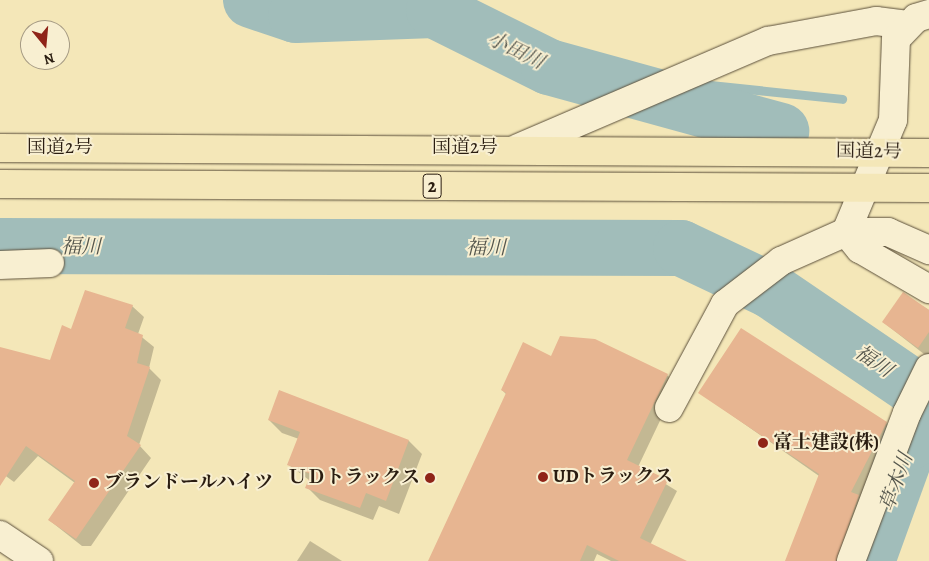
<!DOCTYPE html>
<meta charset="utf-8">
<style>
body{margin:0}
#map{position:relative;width:929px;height:561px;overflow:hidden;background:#f4e7b8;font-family:Alegreya,"Noto Serif JP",serif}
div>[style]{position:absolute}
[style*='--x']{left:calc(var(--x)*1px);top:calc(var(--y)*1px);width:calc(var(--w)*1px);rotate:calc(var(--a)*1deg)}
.shadow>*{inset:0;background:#0003}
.stream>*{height:9px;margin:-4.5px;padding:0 4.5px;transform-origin:4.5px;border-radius:4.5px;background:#a1bdba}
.river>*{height:56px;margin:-28px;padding:0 28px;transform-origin:28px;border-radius:28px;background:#a1bdba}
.building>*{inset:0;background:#e7b591}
.roads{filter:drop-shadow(0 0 1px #5c503b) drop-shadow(0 0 1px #5c503b)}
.minor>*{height:28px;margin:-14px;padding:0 14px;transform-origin:14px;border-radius:14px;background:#f8efd1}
.highway>*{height:28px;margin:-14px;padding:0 14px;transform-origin:14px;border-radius:14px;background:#f4e7b8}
.dots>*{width:14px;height:14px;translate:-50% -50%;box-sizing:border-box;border:2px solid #f8efd1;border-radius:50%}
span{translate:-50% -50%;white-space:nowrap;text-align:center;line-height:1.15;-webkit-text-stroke:4px #f8efd1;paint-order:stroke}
.shield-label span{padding:1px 4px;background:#f8efd1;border:1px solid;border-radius:4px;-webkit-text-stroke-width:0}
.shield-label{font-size:18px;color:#2a1d11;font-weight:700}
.street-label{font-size:19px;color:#2a1d11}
.poi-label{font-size:19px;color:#2a1d11;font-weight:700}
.left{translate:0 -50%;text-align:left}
.right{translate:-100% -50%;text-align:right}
.water-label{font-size:20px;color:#54554c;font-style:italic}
.north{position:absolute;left:20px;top:20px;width:50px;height:50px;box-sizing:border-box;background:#f8efd1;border:1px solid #a69b84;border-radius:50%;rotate:163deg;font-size:14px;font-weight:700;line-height:20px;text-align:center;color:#2a1d11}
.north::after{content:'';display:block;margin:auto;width:18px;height:22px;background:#8f2418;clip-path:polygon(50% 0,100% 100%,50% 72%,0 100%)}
</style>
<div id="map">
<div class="shadow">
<div style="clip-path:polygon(903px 294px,929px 310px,929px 358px,883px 322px)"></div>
<div style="clip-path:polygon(132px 306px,144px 317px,138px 334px,154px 347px,149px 368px,161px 380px,139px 445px,151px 458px,91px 546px,82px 546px,49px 520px,75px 483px,38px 456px,14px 482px,3px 474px,0 480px,0 348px,51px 362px,72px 330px)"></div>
<div style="clip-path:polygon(552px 357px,667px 375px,677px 385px,638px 467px,677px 491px,650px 545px,679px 561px,611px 561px,597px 554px,594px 561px,429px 561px,507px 395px,502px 390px)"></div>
<div style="clip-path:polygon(700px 393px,886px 423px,896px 433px,849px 561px,787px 561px,819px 476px)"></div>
<div style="clip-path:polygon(269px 420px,409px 441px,422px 454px,399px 514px,379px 506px,373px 520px,320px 500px,307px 487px,309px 480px,289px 465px,299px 439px,282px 433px)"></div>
<div style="clip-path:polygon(310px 541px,342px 561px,297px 561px)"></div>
</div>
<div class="stream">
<div style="--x:574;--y:74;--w:82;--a:4.2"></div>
<div style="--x:691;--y:83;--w:152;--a:6"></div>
</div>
<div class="river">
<div style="--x:251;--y:0;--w:47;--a:18.4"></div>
<div style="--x:296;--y:15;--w:138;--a:-2.1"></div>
<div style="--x:434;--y:10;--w:128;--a:26.4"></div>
<div style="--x:549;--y:67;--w:241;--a:15.4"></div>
<div style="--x:0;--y:246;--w:681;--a:0.17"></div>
<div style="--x:681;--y:248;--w:98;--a:25.3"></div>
<div style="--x:770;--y:290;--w:192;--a:34.2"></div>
<div style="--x:867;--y:561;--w:127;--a:-70.1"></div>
<div style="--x:910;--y:442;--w:42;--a:-62.8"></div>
</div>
<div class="building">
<div style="clip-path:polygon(85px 290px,133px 305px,125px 328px,143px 335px,137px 363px,150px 367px,127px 436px,141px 445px,76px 539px,48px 520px,75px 481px,26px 446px,0 486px,0 347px,50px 360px,62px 325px,71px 329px)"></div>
<div style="clip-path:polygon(903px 292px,929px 310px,929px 332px,918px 348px,882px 322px)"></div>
<div style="clip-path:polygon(741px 328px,887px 422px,851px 492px,859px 495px,836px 561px,785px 561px,819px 474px,698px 393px)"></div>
<div style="clip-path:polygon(560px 336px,595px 339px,668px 374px,627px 460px,668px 480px,640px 538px,687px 561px,619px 561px,587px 545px,580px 561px,428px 561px,506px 393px,501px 390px,523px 342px,551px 356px)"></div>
<div style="clip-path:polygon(279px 390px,409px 440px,386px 501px,366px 493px,360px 508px,305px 488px,311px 474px,287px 465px,300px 432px,268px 420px)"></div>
</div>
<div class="roads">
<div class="minor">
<div style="--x:518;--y:148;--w:272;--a:-23.2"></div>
<div style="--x:768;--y:41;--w:110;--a:-10.5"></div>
<div style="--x:876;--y:21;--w:32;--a:7"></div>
<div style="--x:846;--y:232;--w:121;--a:-67.2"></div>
<div style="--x:893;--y:120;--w:81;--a:-87.9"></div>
<div style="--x:896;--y:39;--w:29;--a:-46"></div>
<div style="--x:916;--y:18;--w:14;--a:-17"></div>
<div style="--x:846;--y:232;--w:22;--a:51"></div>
<div style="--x:860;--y:249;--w:80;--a:30.1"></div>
<div style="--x:0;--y:265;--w:50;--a:-2.3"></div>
<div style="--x:669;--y:408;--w:118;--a:-61.7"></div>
<div style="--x:725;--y:304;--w:71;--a:-37.5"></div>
<div style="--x:781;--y:261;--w:71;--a:-24"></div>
<div style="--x:846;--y:232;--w:42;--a:0"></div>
<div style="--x:888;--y:232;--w:45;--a:23.7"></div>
<div style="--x:0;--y:535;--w:47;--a:33.7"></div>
<div style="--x:851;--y:561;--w:158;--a:-69.3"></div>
<div style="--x:907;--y:413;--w:50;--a:-63.9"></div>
</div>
<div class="highway">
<div style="--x:0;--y:148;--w:929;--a:0.31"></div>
<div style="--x:0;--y:184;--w:929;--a:0.25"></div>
</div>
</div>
<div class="dots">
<div style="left:763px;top:443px;background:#8f2418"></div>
<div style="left:543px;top:477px;background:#8f2418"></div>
<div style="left:430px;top:478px;background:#8f2418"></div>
<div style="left:94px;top:483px;background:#8f2418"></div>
</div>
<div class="shield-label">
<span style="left:432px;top:186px">2</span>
</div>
<div class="street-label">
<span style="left:60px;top:148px">国道2号</span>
<span style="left:465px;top:148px">国道2号</span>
<span style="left:869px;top:152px;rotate:1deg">国道2号</span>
</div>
<div class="poi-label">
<span class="left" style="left:773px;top:443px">富士建設(株)</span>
<span class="left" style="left:553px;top:477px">UDトラックス</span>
<span class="right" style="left:420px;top:478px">ＵＤトラックス</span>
<span class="left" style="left:104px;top:483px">ブランドールハイツ</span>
</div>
<div class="water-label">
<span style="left:516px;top:50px;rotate:26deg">小田川</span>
<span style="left:81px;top:246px">福川</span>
<span style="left:486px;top:247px">福川</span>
<span style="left:874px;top:361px;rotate:34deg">福川</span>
<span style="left:896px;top:482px;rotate:-70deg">草木川</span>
</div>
<div class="north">N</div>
</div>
